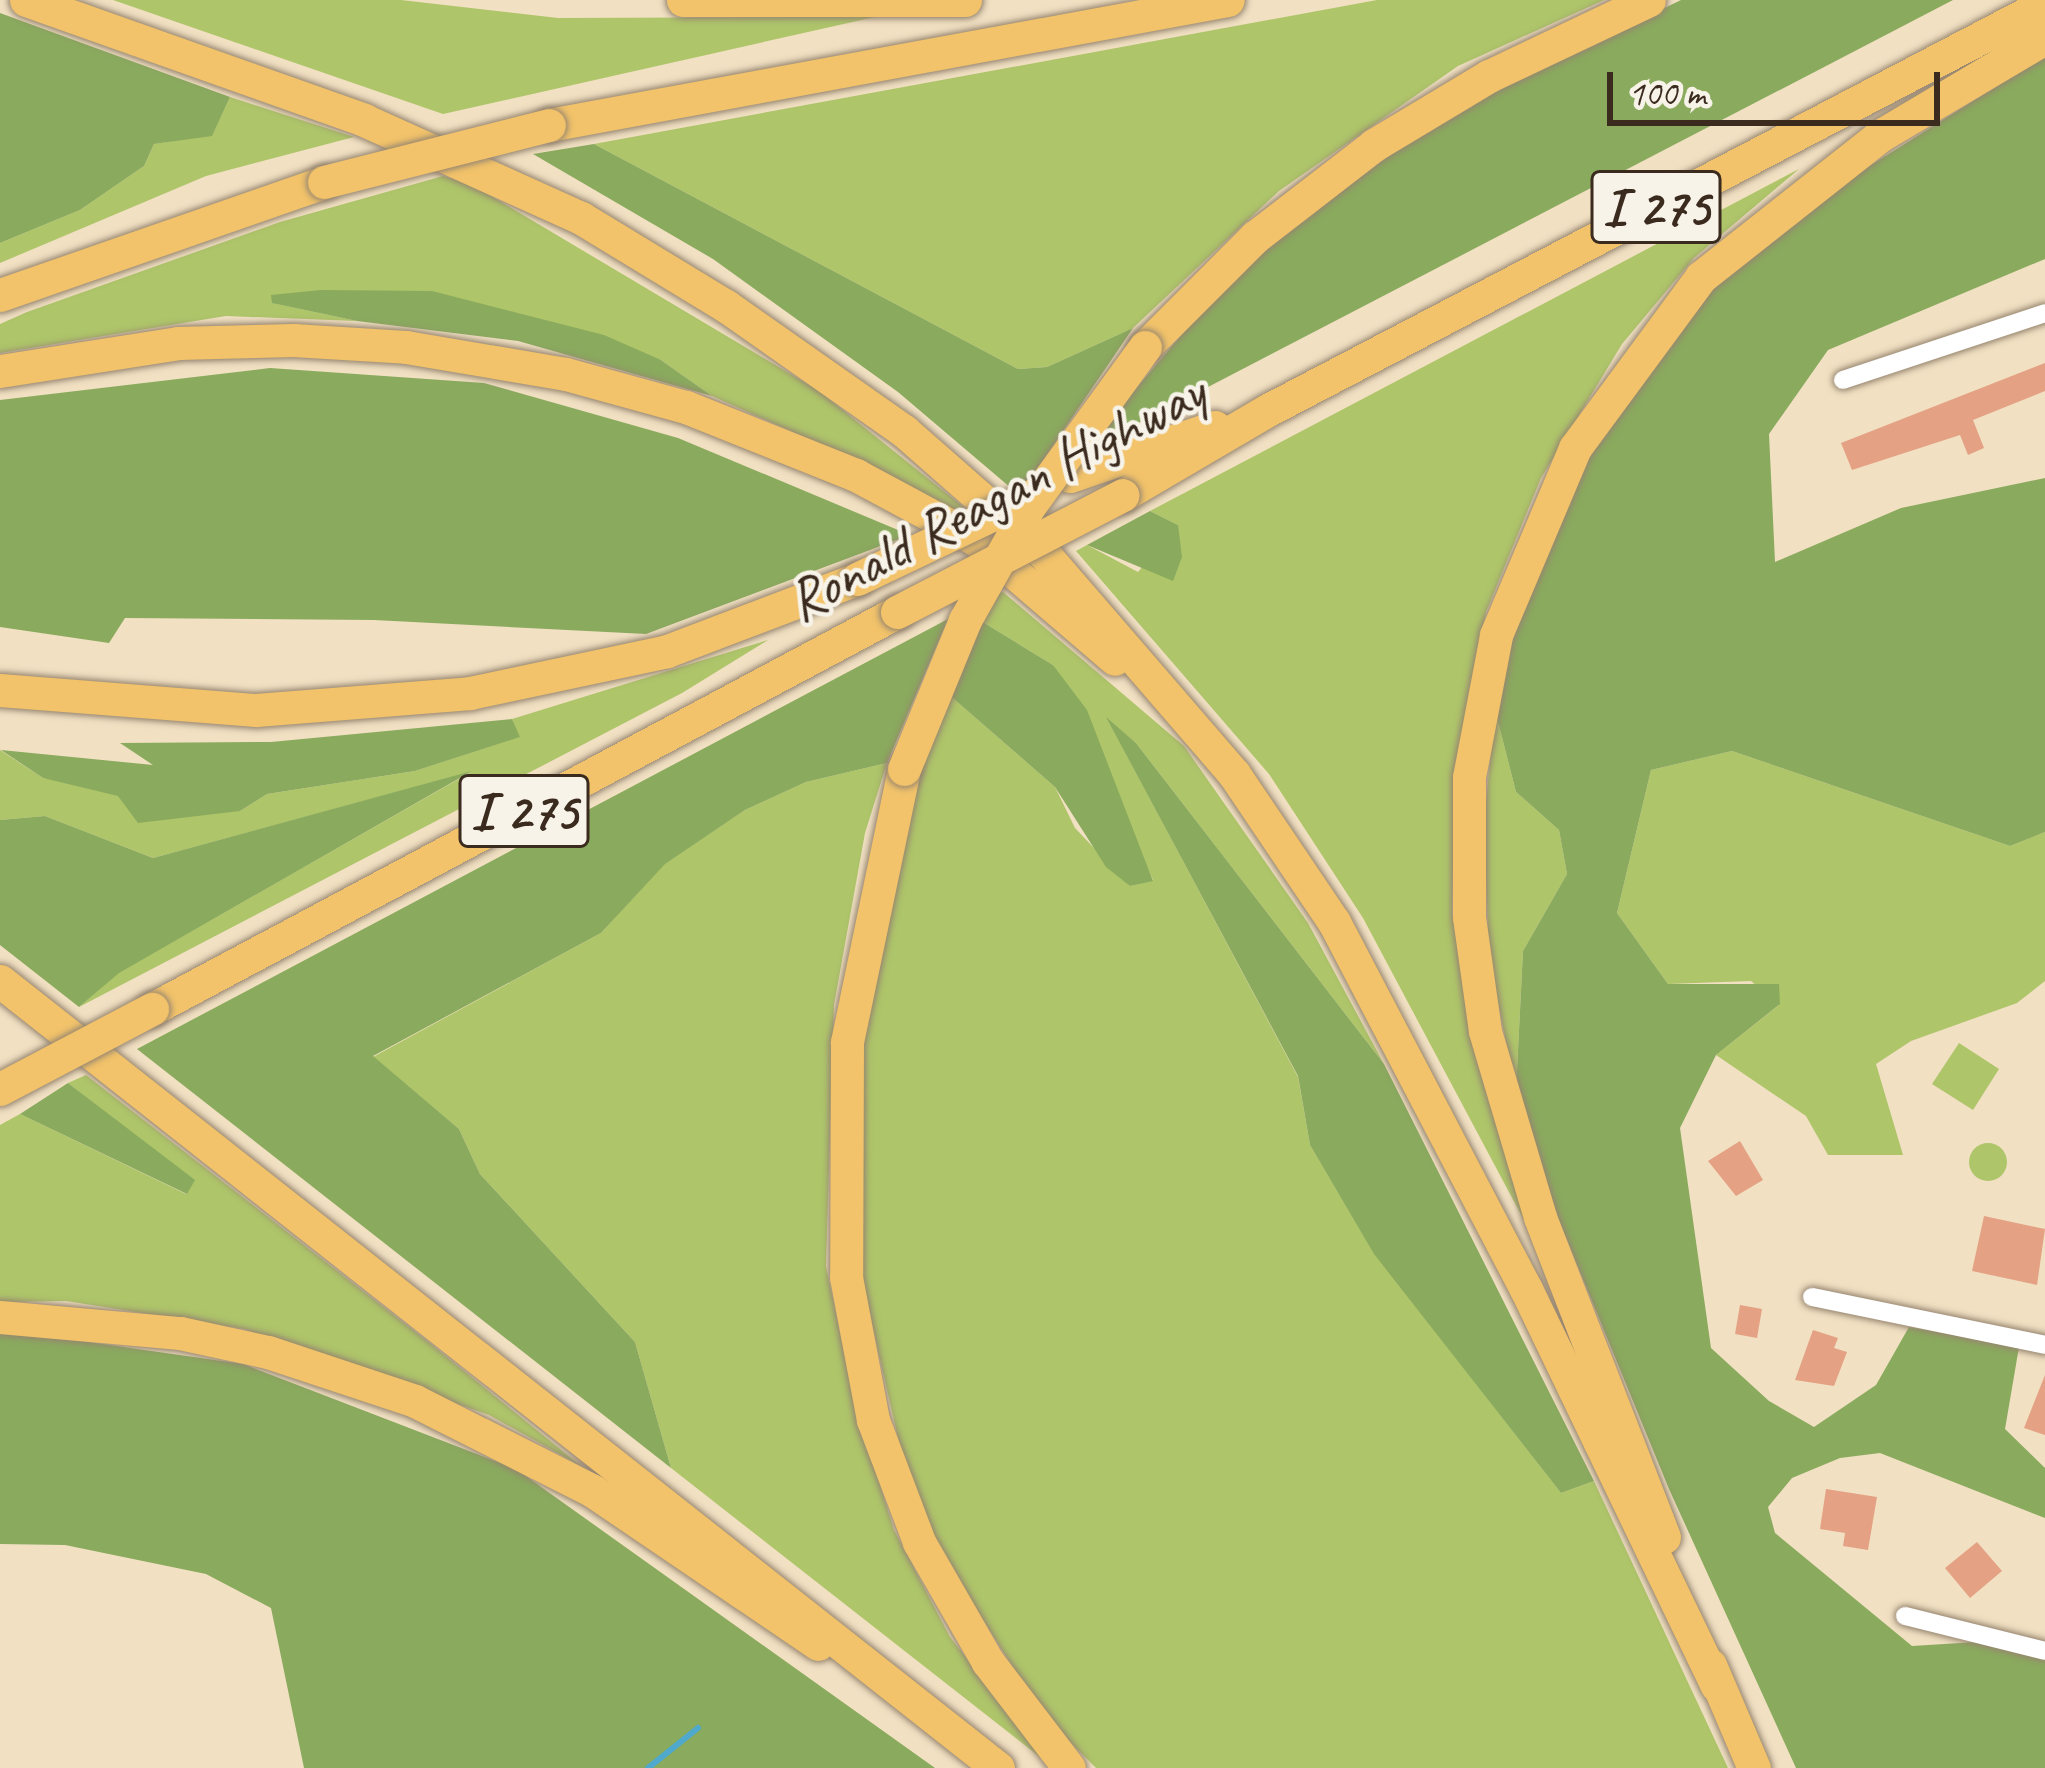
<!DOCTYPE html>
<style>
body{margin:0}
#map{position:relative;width:2045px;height:1768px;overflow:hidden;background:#f1e0c2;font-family:Caveat,sans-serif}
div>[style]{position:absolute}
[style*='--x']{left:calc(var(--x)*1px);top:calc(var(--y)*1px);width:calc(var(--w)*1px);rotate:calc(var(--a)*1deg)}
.green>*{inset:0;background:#aec56a}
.round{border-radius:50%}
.forest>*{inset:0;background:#8aaa5e}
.stream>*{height:6px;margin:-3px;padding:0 3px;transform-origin:3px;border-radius:3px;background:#4fa9cd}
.building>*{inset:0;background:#e4a184}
.roads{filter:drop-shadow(0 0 3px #968570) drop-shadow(0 0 3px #968570)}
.street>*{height:18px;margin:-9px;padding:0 9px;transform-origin:9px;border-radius:9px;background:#fff}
.highway>*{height:33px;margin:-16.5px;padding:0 16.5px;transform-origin:16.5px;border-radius:16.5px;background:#f2c36a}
.bridges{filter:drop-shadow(0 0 3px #968570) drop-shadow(0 0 3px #968570)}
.highway-bridge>*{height:33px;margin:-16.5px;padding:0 16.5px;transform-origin:16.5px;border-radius:16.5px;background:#f2c36a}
span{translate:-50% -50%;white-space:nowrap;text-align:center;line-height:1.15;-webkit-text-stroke:9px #f7f3e8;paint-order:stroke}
.shield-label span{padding:3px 9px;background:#f7f3e8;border:3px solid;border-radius:9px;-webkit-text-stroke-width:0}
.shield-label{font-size:54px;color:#3b2a1e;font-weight:700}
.street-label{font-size:57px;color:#3b2a1e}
.scale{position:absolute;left:1607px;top:72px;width:333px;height:54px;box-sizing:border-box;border:6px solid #3b2a1e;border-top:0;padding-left:15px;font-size:36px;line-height:42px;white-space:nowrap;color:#3b2a1e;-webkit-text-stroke:9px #f7f3e8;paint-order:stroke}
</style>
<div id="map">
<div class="green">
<div style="clip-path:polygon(113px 0,401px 0,558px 18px,875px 17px,443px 114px)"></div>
<div style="clip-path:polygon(1377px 0,1604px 0,1458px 66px,1279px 191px,1133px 328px,1047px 367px,1018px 369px,594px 144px)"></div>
<div style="clip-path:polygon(230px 97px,354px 137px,206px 176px,0 263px,0 243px,80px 210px,144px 166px,154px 144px,212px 135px)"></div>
<div style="clip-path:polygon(1799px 169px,1694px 258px,1622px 344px,1541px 478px,1486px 612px,1455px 773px,1452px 913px,1479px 1068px,1526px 1224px,1363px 918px,1269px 774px,1076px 551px,1087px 545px,1138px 572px,1178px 525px,1150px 511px)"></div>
<div style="clip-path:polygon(443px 176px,471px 184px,819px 391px,966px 509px,953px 514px,894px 477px,712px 396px,661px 360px,273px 303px,357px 321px,226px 316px,0 353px,0 324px,27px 312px,280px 222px)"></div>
<div style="clip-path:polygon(1003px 592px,1184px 746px,1308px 923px,1384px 1064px,1136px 743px,1108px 720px,1298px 1077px,1310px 1145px,1374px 1253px,1561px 1493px,1594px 1481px,1728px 1768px,1096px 1768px,1044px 1716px,937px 1547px,905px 1468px,862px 1281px,856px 1072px,913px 781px,947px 693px,1055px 787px,1075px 828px,1130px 886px,1153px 880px,1053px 665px,981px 621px,992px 594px)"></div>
<div style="clip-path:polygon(768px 640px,682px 693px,79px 1007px,118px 973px,471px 772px,153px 858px,45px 816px,0 820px,0 750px,43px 778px,240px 811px,267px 794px,415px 771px,519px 737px,512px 719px)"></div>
<div style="clip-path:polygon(1495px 710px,1516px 792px,1559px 830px,1567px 874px,1523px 951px,1516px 1090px,1489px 959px,1484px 823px)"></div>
<div style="clip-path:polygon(1732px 751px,2010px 846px,2045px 832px,2045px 981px,2017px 1003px,1911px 1041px,1876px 1064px,1903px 1155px,1828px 1155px,1806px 1116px,1716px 1055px,1779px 1005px,1751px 981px,1668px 984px,1617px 913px,1651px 770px)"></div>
<div style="clip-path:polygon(887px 763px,865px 833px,834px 1005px,826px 1266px,856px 1408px,894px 1530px,950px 1637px,1049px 1764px,671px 1468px,635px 1342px,480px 1174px,459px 1129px,373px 1057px,601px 933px,664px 864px,745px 810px,806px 782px)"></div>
<div style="clip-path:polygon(1959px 1043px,1999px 1069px,1973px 1110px,1932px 1084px)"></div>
<div style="clip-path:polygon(86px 1075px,427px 1341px,581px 1466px,489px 1415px,244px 1329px,66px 1301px,0 1302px,0 1125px,20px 1114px,186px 1194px,194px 1181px,68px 1083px)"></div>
<div class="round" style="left:1969px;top:1143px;width:38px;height:38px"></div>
</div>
<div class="forest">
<div style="clip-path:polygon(1681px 0,1953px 0,1081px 453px,1242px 264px,1443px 116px)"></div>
<div style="clip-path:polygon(0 13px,230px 97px,212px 136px,154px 144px,144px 166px,80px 210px,0 243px)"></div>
<div style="clip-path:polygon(2045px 56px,2045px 259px,1828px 350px,1769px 434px,1775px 562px,1901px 508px,2045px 478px,2045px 832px,2010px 846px,1732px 751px,1651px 770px,1617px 913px,1668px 984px,1779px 984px,1780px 1004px,1716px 1055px,1680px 1128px,1711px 1348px,1769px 1401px,1814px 1427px,1876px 1385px,1909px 1327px,2019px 1347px,2005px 1429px,2045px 1468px,2045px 1518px,1880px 1453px,1840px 1458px,1792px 1478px,1768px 1507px,1775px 1533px,1912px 1646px,1976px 1642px,2045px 1660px,2045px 1768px,1796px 1768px,1669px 1489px,1560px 1223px,1516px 1090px,1523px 951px,1567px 874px,1559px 830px,1516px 792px,1495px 710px,1516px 627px,1587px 453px,1651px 358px,1746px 252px,1804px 207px)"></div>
<div style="clip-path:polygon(594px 144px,1018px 369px,1047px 367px,1133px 328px,1029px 481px,1011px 488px,898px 392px,713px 259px,533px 154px)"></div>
<div style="clip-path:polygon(321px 290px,432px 291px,604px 335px,661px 360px,712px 396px,518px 341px,357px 321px,272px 303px,271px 295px)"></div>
<div style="clip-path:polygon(270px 368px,484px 383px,678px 438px,910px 535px,646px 634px,374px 620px,125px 618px,109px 643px,0 627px,0 400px)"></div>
<div style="clip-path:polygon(1150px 511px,1178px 525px,1182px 557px,1173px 581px,1087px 545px)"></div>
<div style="clip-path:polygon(948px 619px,887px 763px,806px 782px,745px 810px,665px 864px,601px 933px,373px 1056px,459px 1129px,480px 1174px,635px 1342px,671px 1468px,137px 1049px)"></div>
<div style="clip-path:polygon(981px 621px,1053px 665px,1087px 710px,1153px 881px,1130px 886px,1106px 867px,1055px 787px,947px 693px)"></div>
<div style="clip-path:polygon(1106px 717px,1136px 743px,1384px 1064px,1594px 1481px,1561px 1493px,1374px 1254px,1310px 1145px,1298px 1076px)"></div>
<div style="clip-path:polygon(512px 719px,520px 737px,415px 771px,267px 794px,240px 811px,138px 823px,118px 796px,43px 778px,1px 750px,153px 765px,120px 743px,271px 742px)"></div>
<div style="clip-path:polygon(472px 771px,119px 973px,79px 1007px,0 945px,0 820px,45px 816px,153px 858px)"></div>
<div style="clip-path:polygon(68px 1083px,195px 1180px,187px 1194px,20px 1114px)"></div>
<div style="clip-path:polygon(18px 1332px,243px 1364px,516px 1469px,935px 1768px,304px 1768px,271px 1608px,206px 1574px,65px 1545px,0 1544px,0 1333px)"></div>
</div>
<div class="stream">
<div style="--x:648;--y:1768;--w:64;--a:-38.7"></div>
</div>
<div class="building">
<div style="clip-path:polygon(2045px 363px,2045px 391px,1973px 420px,1984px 448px,1968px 455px,1960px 435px,1852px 470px,1841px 443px)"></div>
<div style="clip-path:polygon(1740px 1141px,1763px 1180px,1736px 1196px,1708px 1161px)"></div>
<div style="clip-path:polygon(1984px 1216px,2045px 1229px,2037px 1285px,1972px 1271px)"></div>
<div style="clip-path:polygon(1740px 1305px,1762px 1309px,1757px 1338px,1735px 1334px)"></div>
<div style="clip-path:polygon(1813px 1330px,1838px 1338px,1834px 1348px,1847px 1352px,1834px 1386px,1795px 1380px)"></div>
<div style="clip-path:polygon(2045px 1375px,2045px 1435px,2024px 1428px)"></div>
<div style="clip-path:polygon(1826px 1489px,1877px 1497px,1868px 1550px,1843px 1546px,1845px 1533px,1820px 1529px)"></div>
<div style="clip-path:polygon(1977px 1542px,2002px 1571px,1970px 1598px,1945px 1568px)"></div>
</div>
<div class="roads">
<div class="street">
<div style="--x:1843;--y:380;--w:213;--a:-18.3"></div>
<div style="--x:1812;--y:1297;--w:238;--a:11.6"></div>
<div style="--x:1905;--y:1616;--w:144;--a:14"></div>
</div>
<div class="highway">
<div style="--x:26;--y:0;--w:359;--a:19.5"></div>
<div style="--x:364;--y:120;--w:238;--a:24.3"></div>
<div style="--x:581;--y:218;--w:170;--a:31.3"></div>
<div style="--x:726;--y:306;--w:218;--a:35.1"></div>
<div style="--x:904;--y:431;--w:188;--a:41.3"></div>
<div style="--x:1045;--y:555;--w:289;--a:49.2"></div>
<div style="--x:1234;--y:774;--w:179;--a:56"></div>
<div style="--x:1334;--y:922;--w:414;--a:62.4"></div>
<div style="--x:1526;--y:1289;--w:440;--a:64.3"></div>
<div style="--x:683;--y:0;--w:282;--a:0"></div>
<div style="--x:549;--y:125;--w:690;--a:-10.43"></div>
<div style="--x:0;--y:295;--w:343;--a:-19.2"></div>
<div style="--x:1145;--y:347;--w:156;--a:-45"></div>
<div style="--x:1255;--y:237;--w:150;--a:-37.7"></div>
<div style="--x:1374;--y:145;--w:134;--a:-31"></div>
<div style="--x:1489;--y:76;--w:177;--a:-25.4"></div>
<div style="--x:0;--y:371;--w:180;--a:-8.9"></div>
<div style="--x:178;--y:343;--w:115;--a:-1.5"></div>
<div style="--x:293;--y:340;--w:113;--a:3.5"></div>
<div style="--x:406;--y:347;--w:162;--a:9.6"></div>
<div style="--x:566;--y:374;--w:124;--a:15.4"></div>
<div style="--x:686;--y:407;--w:183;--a:21.8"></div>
<div style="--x:856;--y:475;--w:135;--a:28.3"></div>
<div style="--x:975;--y:539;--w:184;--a:40.6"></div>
<div style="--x:1070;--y:476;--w:153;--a:-18.7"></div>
<div style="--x:1123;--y:495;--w:168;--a:-30.4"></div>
<div style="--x:1268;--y:410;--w:877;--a:-27.59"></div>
<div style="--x:0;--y:690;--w:257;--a:4.5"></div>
<div style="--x:256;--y:710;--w:215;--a:-4.5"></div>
<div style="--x:470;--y:693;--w:201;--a:-12"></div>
<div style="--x:667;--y:651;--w:203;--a:-20.8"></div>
<div style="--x:904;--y:769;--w:279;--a:101.8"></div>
<div style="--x:847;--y:1042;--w:235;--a:90.2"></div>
<div style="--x:846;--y:1277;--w:146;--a:79.3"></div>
<div style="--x:873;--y:1420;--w:130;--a:69.3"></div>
<div style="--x:919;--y:1542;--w:138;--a:60.1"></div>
<div style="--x:988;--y:1662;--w:133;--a:52.6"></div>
<div style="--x:0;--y:981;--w:1271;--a:38.26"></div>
<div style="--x:152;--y:1009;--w:844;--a:-28.05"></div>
<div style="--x:0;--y:1317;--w:181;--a:5.1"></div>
<div style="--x:180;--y:1333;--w:90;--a:12.2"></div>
<div style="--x:268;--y:1352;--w:155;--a:18.4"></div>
<div style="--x:415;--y:1401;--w:199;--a:26.8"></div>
<div style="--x:593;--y:1491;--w:272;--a:34.2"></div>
<div style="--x:1664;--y:1537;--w:343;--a:-111.2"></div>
<div style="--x:1540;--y:1217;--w:194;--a:-106.5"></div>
<div style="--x:1485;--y:1031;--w:115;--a:-98"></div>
<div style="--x:1469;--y:917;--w:140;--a:-90"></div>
<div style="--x:1469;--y:777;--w:145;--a:-79.2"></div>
<div style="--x:1496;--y:635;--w:203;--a:-67.1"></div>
<div style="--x:1575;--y:448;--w:212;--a:-53.6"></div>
<div style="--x:1701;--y:277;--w:226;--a:-38.3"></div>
<div style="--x:1878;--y:137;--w:194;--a:-30.7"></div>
<div style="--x:1710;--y:1665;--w:112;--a:66.9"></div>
</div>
</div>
<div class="bridges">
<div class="highway-bridge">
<div style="--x:324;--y:182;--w:232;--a:-14.2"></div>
<div style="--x:857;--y:579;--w:202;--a:-25.5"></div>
<div style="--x:897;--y:612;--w:254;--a:-27.4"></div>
<div style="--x:904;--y:769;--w:161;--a:-67.7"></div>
<div style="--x:965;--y:620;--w:129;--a:-60.6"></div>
<div style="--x:1028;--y:508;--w:199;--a:-54"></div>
<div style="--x:0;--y:1089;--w:172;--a:-27.8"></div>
</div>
</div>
<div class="shield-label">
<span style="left:1656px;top:207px">I 275</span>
<span style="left:524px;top:811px">I 275</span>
</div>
<div class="street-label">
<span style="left:996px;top:497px;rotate:-28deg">Ronald Reagan Highway</span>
</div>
<div class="scale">100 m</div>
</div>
